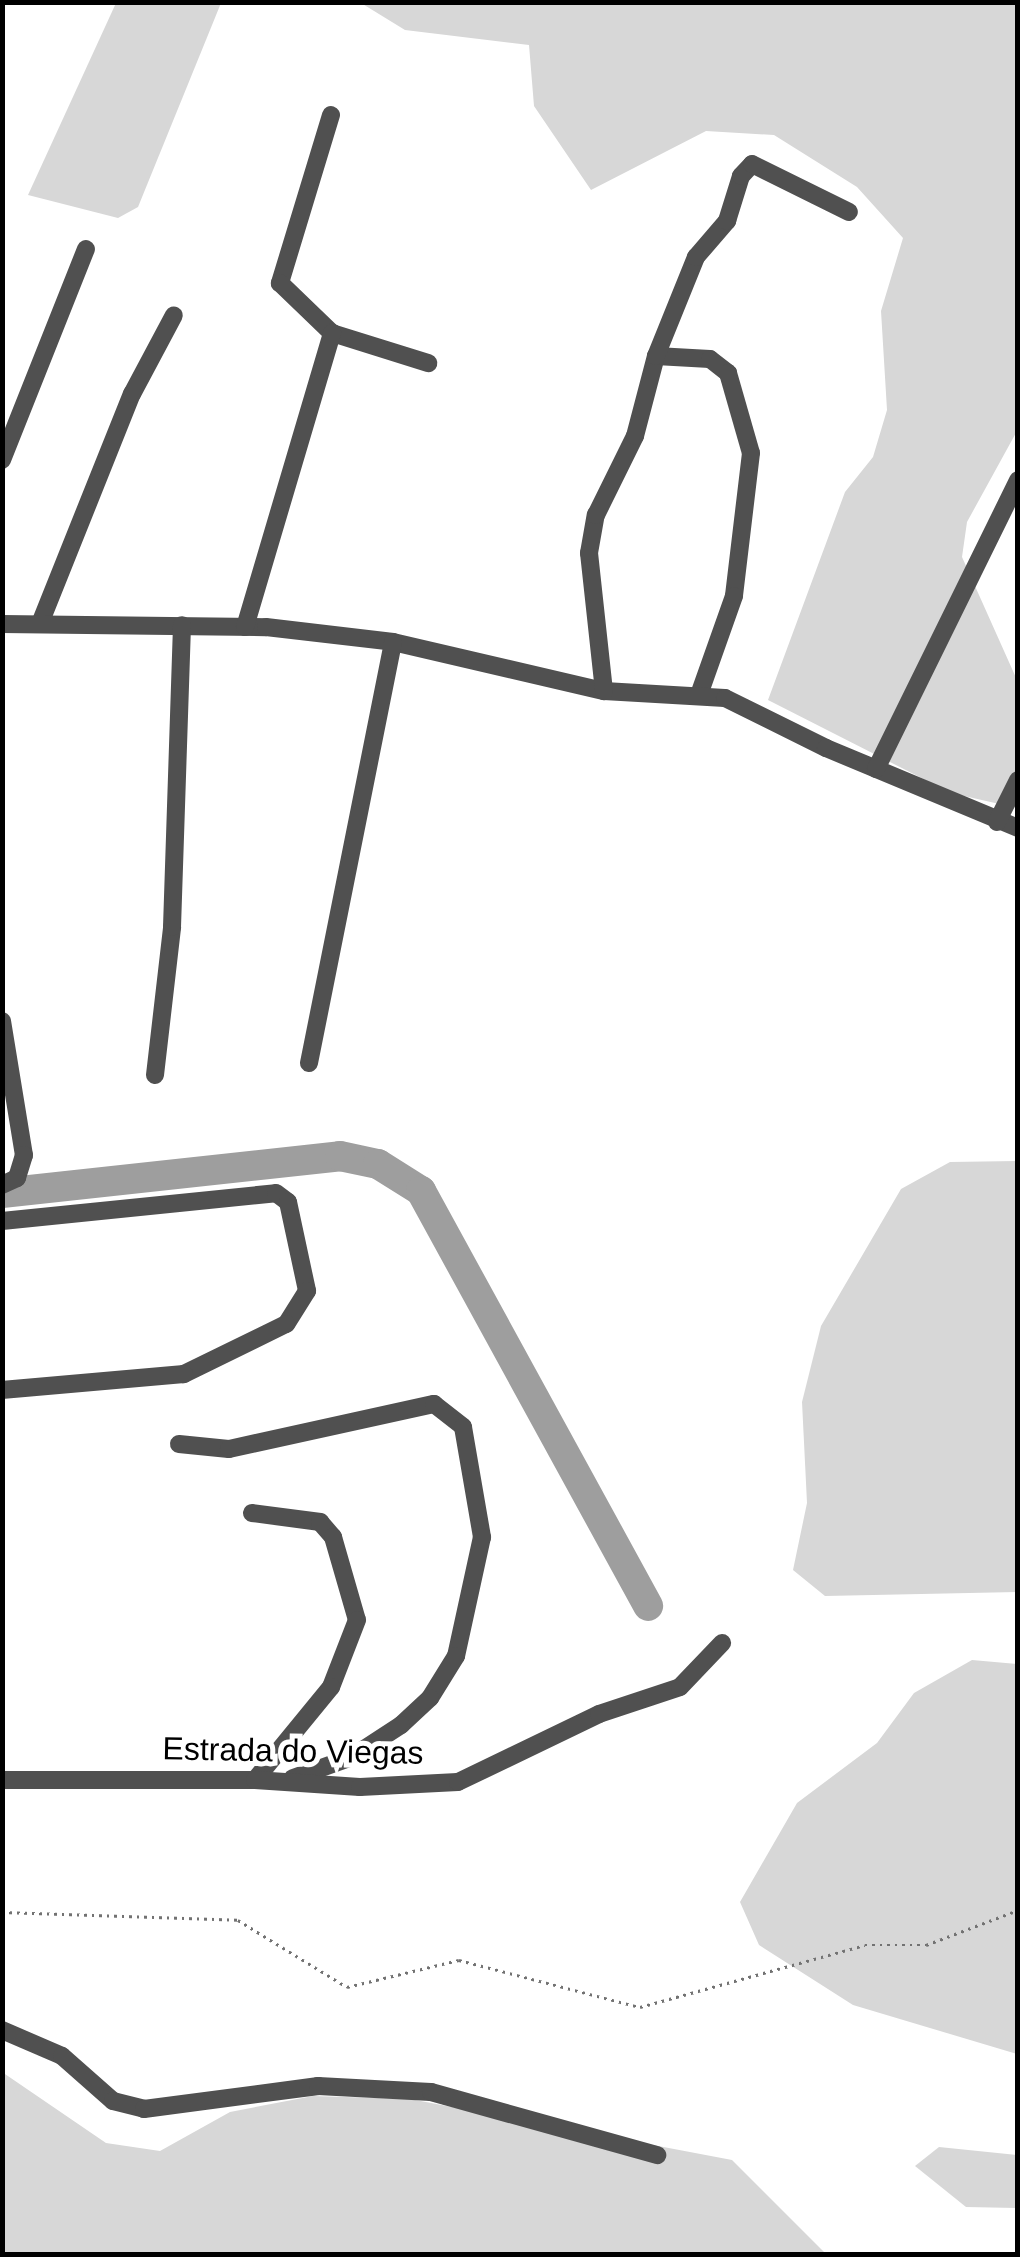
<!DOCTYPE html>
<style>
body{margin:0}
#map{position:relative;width:1020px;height:2257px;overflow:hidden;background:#fff;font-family:Arial,sans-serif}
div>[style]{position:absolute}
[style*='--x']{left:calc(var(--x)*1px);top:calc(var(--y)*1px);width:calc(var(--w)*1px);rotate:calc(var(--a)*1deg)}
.green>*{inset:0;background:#d7d7d7}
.river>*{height:30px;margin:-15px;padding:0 15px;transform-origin:15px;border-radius:15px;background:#9e9e9e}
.path>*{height:2.5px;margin-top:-1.25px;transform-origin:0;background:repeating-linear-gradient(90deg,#727272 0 2.5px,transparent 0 7.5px)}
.street>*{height:18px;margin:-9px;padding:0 9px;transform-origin:9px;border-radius:9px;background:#505050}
span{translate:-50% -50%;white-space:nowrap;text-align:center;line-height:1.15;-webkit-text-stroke:10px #fff;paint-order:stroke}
.street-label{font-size:32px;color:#000}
.frame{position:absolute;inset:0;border:5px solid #000;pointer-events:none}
</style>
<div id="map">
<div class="green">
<div style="clip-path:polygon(116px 3px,221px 3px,138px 207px,118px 218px,28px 195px)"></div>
<div style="clip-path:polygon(361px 3px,1017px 3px,1017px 431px,967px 522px,962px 557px,1017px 680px,1017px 808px,951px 793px,768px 700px,845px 492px,873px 457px,887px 410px,881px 311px,903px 238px,857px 187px,774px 135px,706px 131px,591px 190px,534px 106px,529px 45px,405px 30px)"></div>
<div style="clip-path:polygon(1017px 1161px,1017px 1592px,825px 1596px,793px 1570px,807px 1503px,802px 1402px,821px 1326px,901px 1189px,950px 1162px)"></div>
<div style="clip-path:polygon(972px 1660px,1017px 1664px,1017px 2054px,853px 2005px,759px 1945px,740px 1902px,797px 1803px,877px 1743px,914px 1693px)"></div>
<div style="clip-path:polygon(2px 2072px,106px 2143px,160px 2151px,230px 2112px,313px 2096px,410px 2099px,732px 2160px,826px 2254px,3px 2254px)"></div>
<div style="clip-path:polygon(939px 2147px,1017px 2155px,1017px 2208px,966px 2207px,915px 2166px)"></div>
</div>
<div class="river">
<div style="--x:2;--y:1193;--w:340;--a:-6.2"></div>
<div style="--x:340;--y:1156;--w:39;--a:12"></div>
<div style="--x:378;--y:1164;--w:51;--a:32.1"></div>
<div style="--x:421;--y:1191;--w:473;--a:61.3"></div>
</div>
<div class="path">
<div style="--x:2;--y:1912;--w:236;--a:1.9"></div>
<div style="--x:238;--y:1920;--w:128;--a:31.6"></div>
<div style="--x:347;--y:1987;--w:115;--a:-13.6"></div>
<div style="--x:459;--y:1960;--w:187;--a:14.6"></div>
<div style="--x:640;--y:2007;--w:233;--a:-15.4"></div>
<div style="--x:865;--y:1945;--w:61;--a:0"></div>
<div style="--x:926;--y:1945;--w:98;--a:-20.8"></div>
</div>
<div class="street">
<div style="--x:331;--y:115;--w:176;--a:106.9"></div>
<div style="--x:280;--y:283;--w:72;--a:43.9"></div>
<div style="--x:332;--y:333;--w:101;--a:17.4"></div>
<div style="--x:656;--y:356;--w:54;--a:3.2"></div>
<div style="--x:710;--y:359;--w:23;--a:38"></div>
<div style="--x:728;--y:373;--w:83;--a:74"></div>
<div style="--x:751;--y:453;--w:144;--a:96.8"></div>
<div style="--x:734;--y:596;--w:105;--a:109.5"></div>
<div style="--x:2;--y:460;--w:227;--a:-68.3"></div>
<div style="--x:41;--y:621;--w:245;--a:-68.2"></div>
<div style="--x:132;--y:394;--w:89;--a:-62"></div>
<div style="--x:2;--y:624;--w:264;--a:0.7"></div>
<div style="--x:266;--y:627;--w:128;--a:6.7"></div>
<div style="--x:393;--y:642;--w:217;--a:13.1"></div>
<div style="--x:604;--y:691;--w:121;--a:3.3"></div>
<div style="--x:725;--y:698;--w:113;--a:26.3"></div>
<div style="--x:826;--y:748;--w:208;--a:22.6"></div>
<div style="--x:245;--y:627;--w:307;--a:-73.5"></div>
<div style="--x:604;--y:691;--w:139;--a:-96.2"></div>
<div style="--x:589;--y:553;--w:39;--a:-80"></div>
<div style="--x:596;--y:515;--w:88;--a:-63.7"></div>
<div style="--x:635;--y:436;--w:83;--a:-75.3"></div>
<div style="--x:656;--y:356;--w:107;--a:-68"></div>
<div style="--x:696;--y:257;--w:48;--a:-49.3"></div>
<div style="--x:727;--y:221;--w:47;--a:-72.7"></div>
<div style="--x:741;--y:176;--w:16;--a:-47"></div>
<div style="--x:752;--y:164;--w:108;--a:26.3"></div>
<div style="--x:876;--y:769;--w:322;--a:-63.8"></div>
<div style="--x:997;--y:822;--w:47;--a:-63.4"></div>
<div style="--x:2;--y:1021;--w:136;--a:80.7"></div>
<div style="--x:24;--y:1155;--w:24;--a:107"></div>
<div style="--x:17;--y:1178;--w:17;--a:155"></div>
<div style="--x:309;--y:1063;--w:429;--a:-78.7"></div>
<div style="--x:155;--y:1075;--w:149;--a:-83.4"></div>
<div style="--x:172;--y:927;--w:302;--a:-88.1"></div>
<div style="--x:2;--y:1221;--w:275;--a:-5.8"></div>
<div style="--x:276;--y:1193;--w:15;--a:37"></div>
<div style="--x:288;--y:1202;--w:91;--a:77.9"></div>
<div style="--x:307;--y:1291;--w:39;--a:122"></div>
<div style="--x:286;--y:1324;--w:114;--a:153.9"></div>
<div style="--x:184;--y:1374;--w:183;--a:175"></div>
<div style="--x:179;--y:1444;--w:50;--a:5.7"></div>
<div style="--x:229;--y:1449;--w:210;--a:-12.4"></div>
<div style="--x:434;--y:1404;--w:37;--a:38"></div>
<div style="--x:463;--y:1427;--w:112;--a:80.2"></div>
<div style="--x:482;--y:1537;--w:122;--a:102.3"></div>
<div style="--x:456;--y:1656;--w:49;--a:121.8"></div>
<div style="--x:430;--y:1698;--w:40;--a:137"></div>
<div style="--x:401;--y:1725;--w:59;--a:146.9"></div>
<div style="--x:352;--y:1757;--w:63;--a:160.4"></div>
<div style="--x:252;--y:1513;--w:69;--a:7.5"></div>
<div style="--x:320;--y:1522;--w:20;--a:49"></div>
<div style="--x:333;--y:1537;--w:86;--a:73.9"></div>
<div style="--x:357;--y:1620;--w:72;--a:111.2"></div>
<div style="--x:331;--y:1687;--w:120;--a:129.3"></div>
<div style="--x:2;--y:1780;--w:253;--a:0"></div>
<div style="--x:255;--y:1780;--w:105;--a:3.8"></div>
<div style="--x:360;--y:1787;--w:98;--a:-2.9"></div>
<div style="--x:458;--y:1782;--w:157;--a:-25.7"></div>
<div style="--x:599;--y:1714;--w:85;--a:-18.4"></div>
<div style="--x:680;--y:1687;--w:61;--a:-46.3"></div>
<div style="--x:2;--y:2030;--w:65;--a:23.4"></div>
<div style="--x:62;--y:2056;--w:68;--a:41.4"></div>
<div style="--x:113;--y:2101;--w:32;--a:14"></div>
<div style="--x:144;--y:2109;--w:176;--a:-7.5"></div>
<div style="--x:318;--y:2086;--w:113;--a:3"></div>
<div style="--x:431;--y:2092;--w:235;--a:15.6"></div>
</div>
<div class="street-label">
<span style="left:293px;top:1751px;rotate:1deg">Estrada do Viegas</span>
</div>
<div class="frame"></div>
</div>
